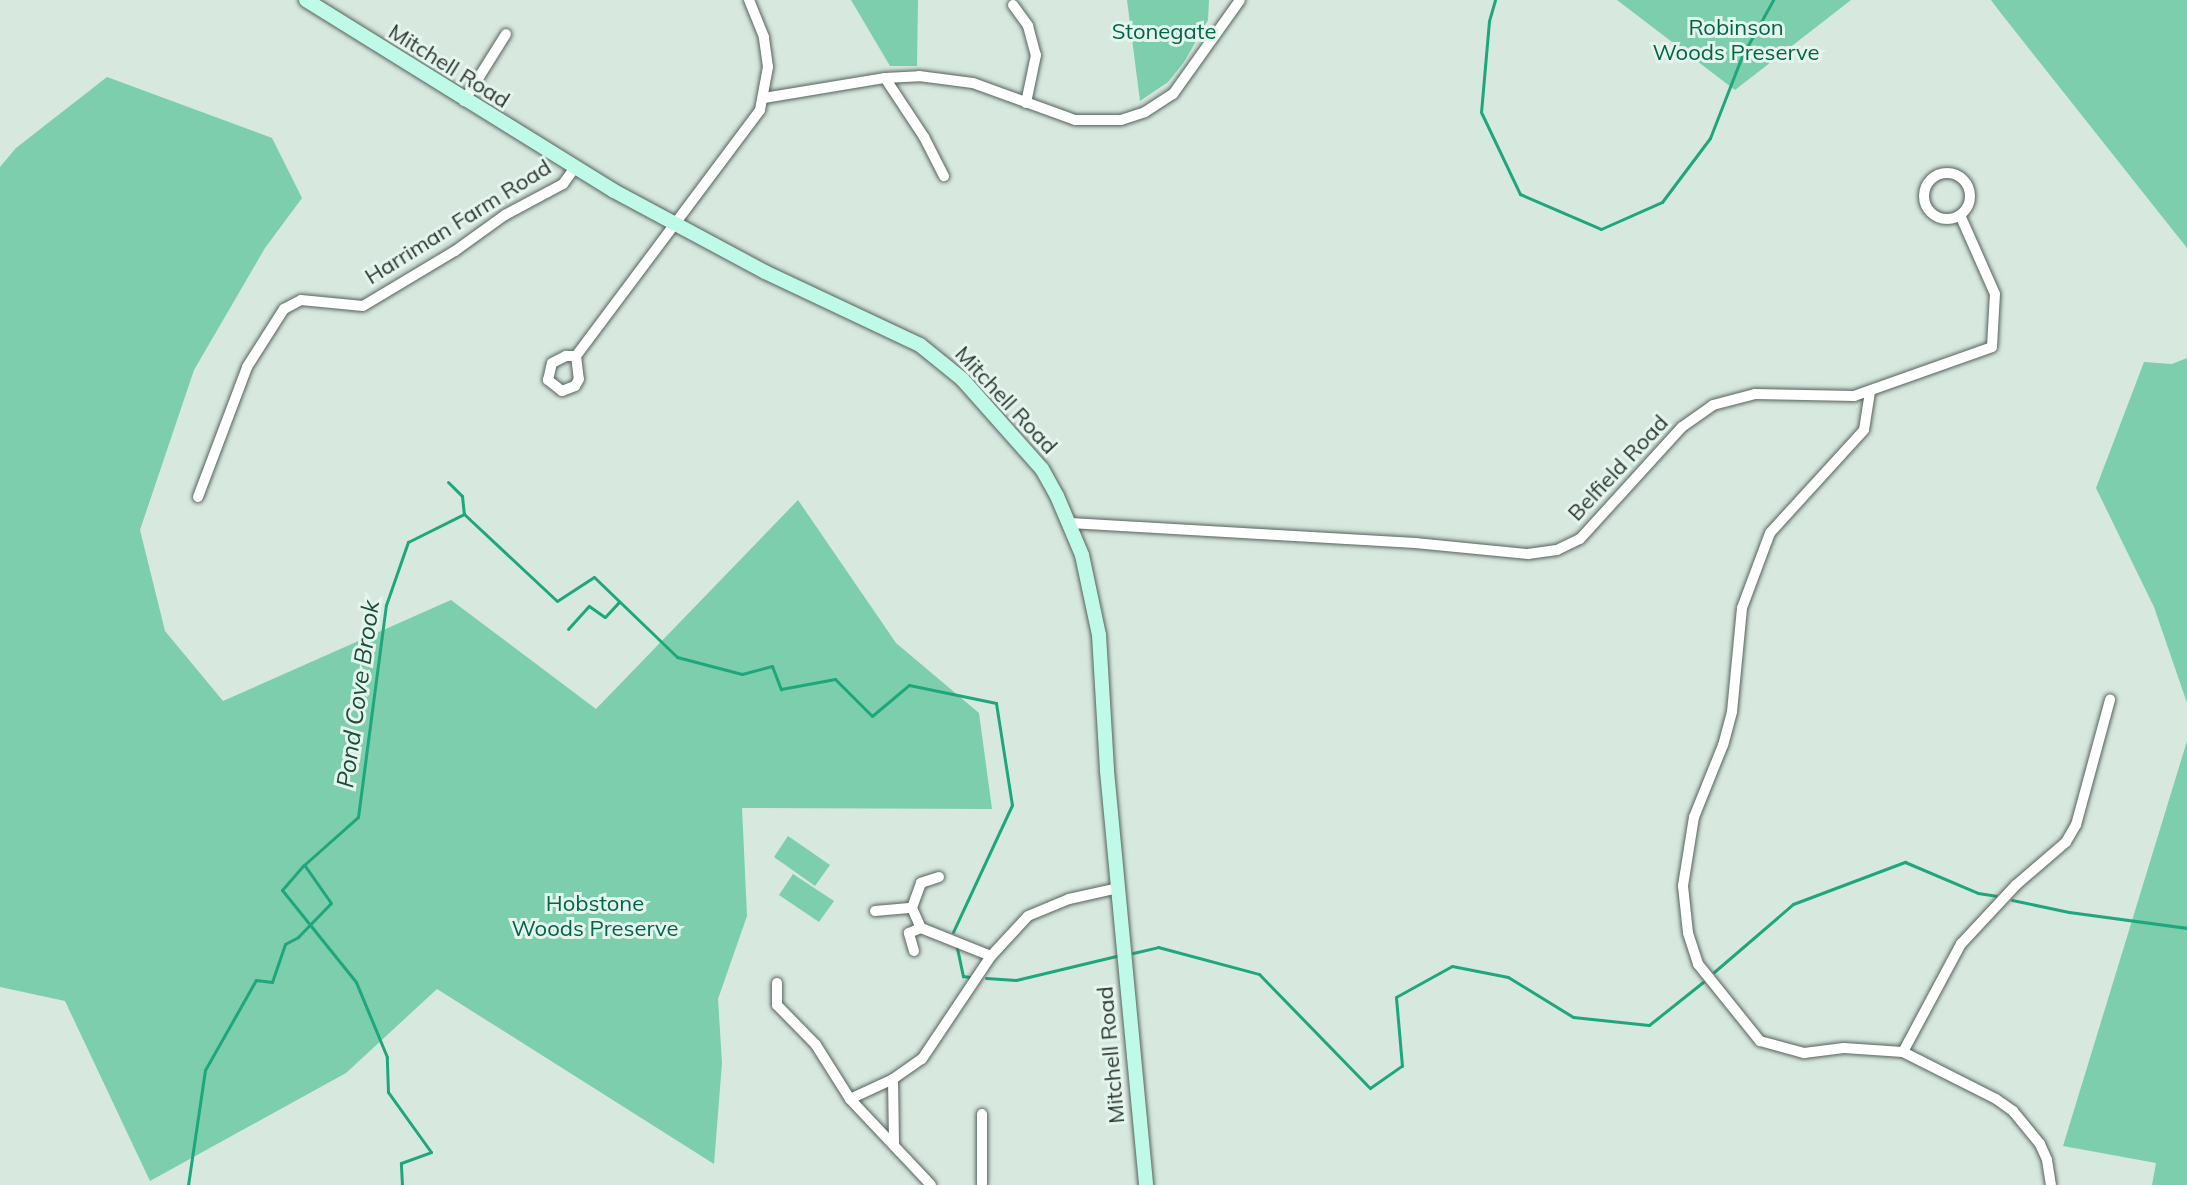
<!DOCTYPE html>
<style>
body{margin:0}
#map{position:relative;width:2187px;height:1185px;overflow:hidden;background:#d7e8df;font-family:Mulish,sans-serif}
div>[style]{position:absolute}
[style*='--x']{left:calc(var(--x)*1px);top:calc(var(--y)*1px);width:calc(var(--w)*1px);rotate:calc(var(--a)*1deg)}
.green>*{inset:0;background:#7cceac}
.stream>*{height:3px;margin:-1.5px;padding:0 1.5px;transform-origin:1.5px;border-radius:1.5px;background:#1ea77c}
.roads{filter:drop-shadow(0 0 2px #55635c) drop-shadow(0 0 2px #55635c)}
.street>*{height:10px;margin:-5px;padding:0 5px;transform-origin:5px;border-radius:5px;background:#fff}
.street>.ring{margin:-5px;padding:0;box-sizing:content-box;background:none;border:10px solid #fff;border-radius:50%}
.secondary>*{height:14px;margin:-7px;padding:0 7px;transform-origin:7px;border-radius:7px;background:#bffae8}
span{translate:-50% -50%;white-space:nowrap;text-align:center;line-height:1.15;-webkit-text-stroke:6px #e4f5ed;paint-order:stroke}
.park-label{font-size:22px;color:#006649}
.street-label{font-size:22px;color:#313835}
.water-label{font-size:24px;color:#1a4c3a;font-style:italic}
</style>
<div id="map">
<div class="green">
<div style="clip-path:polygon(851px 0,918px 0,917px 66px,890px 66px)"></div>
<div style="clip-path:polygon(1127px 0,1209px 0,1208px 20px,1184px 62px,1168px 82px,1140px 101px)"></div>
<div style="clip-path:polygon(1617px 0,1851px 0,1735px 90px)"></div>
<div style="clip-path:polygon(1991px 0,2187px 0,2187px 248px,2000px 12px)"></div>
<div style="clip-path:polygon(107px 77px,272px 138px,302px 198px,265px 248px,194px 370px,140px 530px,165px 631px,223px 701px,451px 600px,596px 709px,798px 500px,896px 643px,979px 713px,992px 809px,742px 808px,747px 916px,718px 999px,722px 1063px,714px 1164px,437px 989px,346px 1073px,150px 1181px,65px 1001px,0 987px,0 167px,16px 148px)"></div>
<div style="clip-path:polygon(2187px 358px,2187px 703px,2154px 607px,2096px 488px,2144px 362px,2172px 364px)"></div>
<div style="clip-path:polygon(2187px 741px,2187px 1185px,2152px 1185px,2156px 1163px,2063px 1146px)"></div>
<div style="clip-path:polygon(788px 836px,830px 865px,815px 886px,774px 857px)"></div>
<div style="clip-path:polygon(793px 874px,834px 901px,819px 922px,779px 895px)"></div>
</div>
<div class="stream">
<div style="--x:1495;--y:0;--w:22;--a:106"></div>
<div style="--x:1489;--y:21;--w:91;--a:95"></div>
<div style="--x:1481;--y:112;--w:91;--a:64.6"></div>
<div style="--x:1520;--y:194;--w:88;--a:23.4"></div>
<div style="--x:1601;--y:229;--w:67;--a:-23.9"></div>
<div style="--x:1662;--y:202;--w:80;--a:-53.1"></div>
<div style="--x:1710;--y:138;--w:88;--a:-68.7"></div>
<div style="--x:1742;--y:56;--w:64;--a:-61"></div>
<div style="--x:448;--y:482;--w:20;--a:45"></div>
<div style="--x:462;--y:496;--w:18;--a:84"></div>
<div style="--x:568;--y:629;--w:31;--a:-48"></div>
<div style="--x:589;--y:606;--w:19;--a:35"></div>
<div style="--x:605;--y:617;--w:21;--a:-47"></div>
<div style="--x:2012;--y:900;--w:58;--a:11.9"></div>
<div style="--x:2069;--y:912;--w:119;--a:7.7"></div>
<div style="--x:957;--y:948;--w:29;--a:78"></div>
<div style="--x:963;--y:976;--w:7;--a:8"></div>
<div style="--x:1133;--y:953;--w:26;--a:-13"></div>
<div style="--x:1158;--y:947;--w:105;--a:15"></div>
<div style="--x:1259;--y:974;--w:159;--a:45.8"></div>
<div style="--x:1370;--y:1088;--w:39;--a:-35"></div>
<div style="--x:1402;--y:1066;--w:69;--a:-95"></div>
<div style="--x:1396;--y:997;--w:64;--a:-29"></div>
<div style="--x:1452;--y:966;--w:57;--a:11.1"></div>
<div style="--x:1508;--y:977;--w:76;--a:31.6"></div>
<div style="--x:1573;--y:1017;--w:76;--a:6"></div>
<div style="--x:1649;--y:1025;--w:69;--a:-38.5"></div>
<div style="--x:1714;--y:972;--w:104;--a:-40.7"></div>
<div style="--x:1793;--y:904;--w:120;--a:-20.6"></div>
<div style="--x:1905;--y:862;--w:79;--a:23"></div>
<div style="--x:1978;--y:893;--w:18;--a:9"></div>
<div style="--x:986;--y:978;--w:30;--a:4"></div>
<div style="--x:1016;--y:980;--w:103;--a:-13.5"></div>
<div style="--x:188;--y:1185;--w:116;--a:-81.6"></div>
<div style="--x:205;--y:1070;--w:103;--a:-60.5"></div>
<div style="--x:256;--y:980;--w:16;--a:7"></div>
<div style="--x:272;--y:982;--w:40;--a:-71.1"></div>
<div style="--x:285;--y:944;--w:15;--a:-28"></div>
<div style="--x:298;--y:937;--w:47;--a:-45.9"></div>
<div style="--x:331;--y:903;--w:45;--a:-125.1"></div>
<div style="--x:402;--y:1185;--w:22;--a:-93"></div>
<div style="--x:401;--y:1163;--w:32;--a:-20"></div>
<div style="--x:431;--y:1152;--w:74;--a:-125.6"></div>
<div style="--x:388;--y:1092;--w:35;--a:-92"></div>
<div style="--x:387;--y:1057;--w:81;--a:-112.5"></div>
<div style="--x:356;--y:982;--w:118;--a:-128.8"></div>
<div style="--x:282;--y:890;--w:33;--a:-49"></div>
<div style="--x:304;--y:865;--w:72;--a:-41.6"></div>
<div style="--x:358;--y:817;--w:214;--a:-82.5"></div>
<div style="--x:386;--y:605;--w:67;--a:-70.8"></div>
<div style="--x:408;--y:542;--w:63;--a:-26.6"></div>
<div style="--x:464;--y:514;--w:127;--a:43.1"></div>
<div style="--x:557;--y:601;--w:44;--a:-33"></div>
<div style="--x:594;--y:577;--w:115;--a:43.9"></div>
<div style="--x:677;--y:657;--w:67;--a:14.7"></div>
<div style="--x:742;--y:674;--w:31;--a:-15"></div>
<div style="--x:772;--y:666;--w:25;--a:69"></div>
<div style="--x:781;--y:689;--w:55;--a:-10.5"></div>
<div style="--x:835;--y:679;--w:52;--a:45"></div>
<div style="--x:872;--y:716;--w:48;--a:-40"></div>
<div style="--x:909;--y:685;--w:89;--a:11.7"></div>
<div style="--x:996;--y:703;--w:103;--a:81.1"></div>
<div style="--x:1012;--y:805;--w:140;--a:114.9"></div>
</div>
<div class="roads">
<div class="street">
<div style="--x:1013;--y:5;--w:26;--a:54"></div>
<div style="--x:1028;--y:26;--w:30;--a:75"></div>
<div style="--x:1036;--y:55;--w:49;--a:101.8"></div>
<div style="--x:885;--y:78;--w:71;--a:56.5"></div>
<div style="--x:924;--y:137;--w:44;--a:62.9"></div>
<div style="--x:764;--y:98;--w:123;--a:-9.4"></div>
<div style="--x:885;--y:78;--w:34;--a:-3"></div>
<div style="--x:919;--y:76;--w:54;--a:7.4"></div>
<div style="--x:973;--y:83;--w:109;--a:19.9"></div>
<div style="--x:1075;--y:120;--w:46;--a:0"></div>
<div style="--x:1121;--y:120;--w:25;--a:-18"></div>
<div style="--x:1145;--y:112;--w:33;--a:-33"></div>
<div style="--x:1173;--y:94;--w:115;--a:-54.5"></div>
<div style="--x:464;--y:101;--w:79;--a:-57.9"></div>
<div class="ring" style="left:1924px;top:173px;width:36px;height:36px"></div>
<div style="--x:566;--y:356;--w:10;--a:0"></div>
<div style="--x:576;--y:356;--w:23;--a:83"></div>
<div style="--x:579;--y:379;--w:8;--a:120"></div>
<div style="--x:575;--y:386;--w:14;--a:159"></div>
<div style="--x:562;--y:391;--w:18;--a:-142"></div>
<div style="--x:548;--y:380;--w:17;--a:-77"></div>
<div style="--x:552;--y:363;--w:16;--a:-27"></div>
<div style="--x:576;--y:356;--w:307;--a:-53.2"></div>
<div style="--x:760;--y:110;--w:44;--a:-79.5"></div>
<div style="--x:768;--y:67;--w:30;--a:-98"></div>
<div style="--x:764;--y:37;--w:40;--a:-112"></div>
<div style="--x:1870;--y:392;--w:38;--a:99"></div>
<div style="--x:1864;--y:430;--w:139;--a:132.4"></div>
<div style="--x:1770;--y:533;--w:80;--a:110.5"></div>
<div style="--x:1742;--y:608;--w:104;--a:95.5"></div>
<div style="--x:1732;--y:712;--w:34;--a:105"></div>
<div style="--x:1723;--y:745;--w:78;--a:111.9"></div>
<div style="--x:1694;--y:817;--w:70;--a:99.1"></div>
<div style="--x:1683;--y:886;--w:47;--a:83.9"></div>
<div style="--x:1688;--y:933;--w:33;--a:72"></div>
<div style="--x:1698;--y:964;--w:99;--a:51.2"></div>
<div style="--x:1760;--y:1041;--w:46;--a:15.3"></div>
<div style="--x:1804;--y:1053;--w:40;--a:-7.1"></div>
<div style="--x:1844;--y:1048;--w:59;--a:3.9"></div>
<div style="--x:1903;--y:1052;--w:104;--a:26.8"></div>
<div style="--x:1996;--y:1099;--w:21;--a:35"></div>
<div style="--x:2013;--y:1111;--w:43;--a:50.7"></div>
<div style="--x:2040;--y:1144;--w:17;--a:66"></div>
<div style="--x:2047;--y:1160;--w:25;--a:81"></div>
<div style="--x:198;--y:497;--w:139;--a:-69.3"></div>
<div style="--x:247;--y:367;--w:69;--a:-57.5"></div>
<div style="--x:284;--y:309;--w:19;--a:-28"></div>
<div style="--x:301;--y:300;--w:62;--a:5.5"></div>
<div style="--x:363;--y:306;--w:107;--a:-30.9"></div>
<div style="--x:455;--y:251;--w:62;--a:-35.8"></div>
<div style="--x:505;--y:215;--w:66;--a:-28.1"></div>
<div style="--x:563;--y:184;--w:19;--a:-54"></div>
<div style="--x:1070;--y:523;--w:346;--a:3.3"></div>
<div style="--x:1415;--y:543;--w:114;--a:5.6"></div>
<div style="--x:1528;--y:554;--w:29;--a:-8"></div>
<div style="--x:1557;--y:550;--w:25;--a:-26"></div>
<div style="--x:1580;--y:539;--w:151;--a:-47.7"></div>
<div style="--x:1682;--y:427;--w:38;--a:-35"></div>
<div style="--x:1713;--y:405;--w:43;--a:-14.7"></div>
<div style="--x:1755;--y:394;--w:99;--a:1.2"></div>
<div style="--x:1854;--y:396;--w:146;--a:-19.5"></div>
<div style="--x:1992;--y:347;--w:53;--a:-86.8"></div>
<div style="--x:1995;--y:294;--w:86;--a:-113.9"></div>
<div style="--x:939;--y:877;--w:19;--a:162"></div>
<div style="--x:921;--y:883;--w:27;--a:110"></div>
<div style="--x:912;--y:908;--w:22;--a:66"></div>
<div style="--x:921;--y:928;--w:75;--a:21.8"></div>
<div style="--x:875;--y:911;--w:37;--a:-5"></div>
<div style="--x:914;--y:951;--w:19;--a:-106"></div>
<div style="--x:909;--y:933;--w:13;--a:-23"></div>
<div style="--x:777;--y:983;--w:22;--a:90"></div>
<div style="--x:777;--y:1005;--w:56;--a:45.7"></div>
<div style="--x:816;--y:1045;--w:64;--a:57.8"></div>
<div style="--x:850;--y:1099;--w:118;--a:46.7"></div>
<div style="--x:1903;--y:1052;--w:123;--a:-61.8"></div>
<div style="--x:1961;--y:944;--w:81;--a:-47"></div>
<div style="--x:2016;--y:885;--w:66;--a:-40.7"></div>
<div style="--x:2066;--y:842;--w:20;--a:-60"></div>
<div style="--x:2076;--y:825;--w:130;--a:-74.8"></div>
<div style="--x:893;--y:1079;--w:67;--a:89.1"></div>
<div style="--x:850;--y:1099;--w:47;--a:-24.9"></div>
<div style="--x:893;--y:1079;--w:35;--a:-35"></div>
<div style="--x:922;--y:1059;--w:124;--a:-56.2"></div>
<div style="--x:991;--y:956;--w:54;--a:-47.2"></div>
<div style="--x:1028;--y:916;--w:44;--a:-22.5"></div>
<div style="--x:1069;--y:899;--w:50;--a:-12.7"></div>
<div style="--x:982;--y:1184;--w:70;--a:-90"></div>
</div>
<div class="secondary">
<div style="--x:306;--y:0;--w:362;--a:31.8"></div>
<div style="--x:614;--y:191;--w:171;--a:28.2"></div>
<div style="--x:765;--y:272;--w:171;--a:25.2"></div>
<div style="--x:920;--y:345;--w:54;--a:39"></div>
<div style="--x:962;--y:379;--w:120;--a:48.4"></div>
<div style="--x:1042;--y:469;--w:31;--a:61"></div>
<div style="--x:1057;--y:496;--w:64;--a:67"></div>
<div style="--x:1082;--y:555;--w:82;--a:78"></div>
<div style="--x:1099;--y:635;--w:136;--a:86.6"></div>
<div style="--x:1107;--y:771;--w:416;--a:84.6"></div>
</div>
</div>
<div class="park-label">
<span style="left:1736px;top:40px">Robinson<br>Woods Preserve</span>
<span style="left:1164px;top:32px">Stonegate</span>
<span style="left:595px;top:916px">Hobstone<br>Woods Preserve</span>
</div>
<div class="street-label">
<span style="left:449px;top:66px;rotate:32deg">Mitchell Road</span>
<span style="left:458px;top:222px;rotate:-32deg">Harriman Farm Road</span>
<span style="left:1006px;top:400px;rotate:47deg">Mitchell Road</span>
<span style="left:1618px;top:468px;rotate:-47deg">Belfield Road</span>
<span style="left:1111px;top:1055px;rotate:-95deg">Mitchell Road</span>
</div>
<div class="water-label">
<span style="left:358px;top:694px;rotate:-82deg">Pond Cove Brook</span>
</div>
</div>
